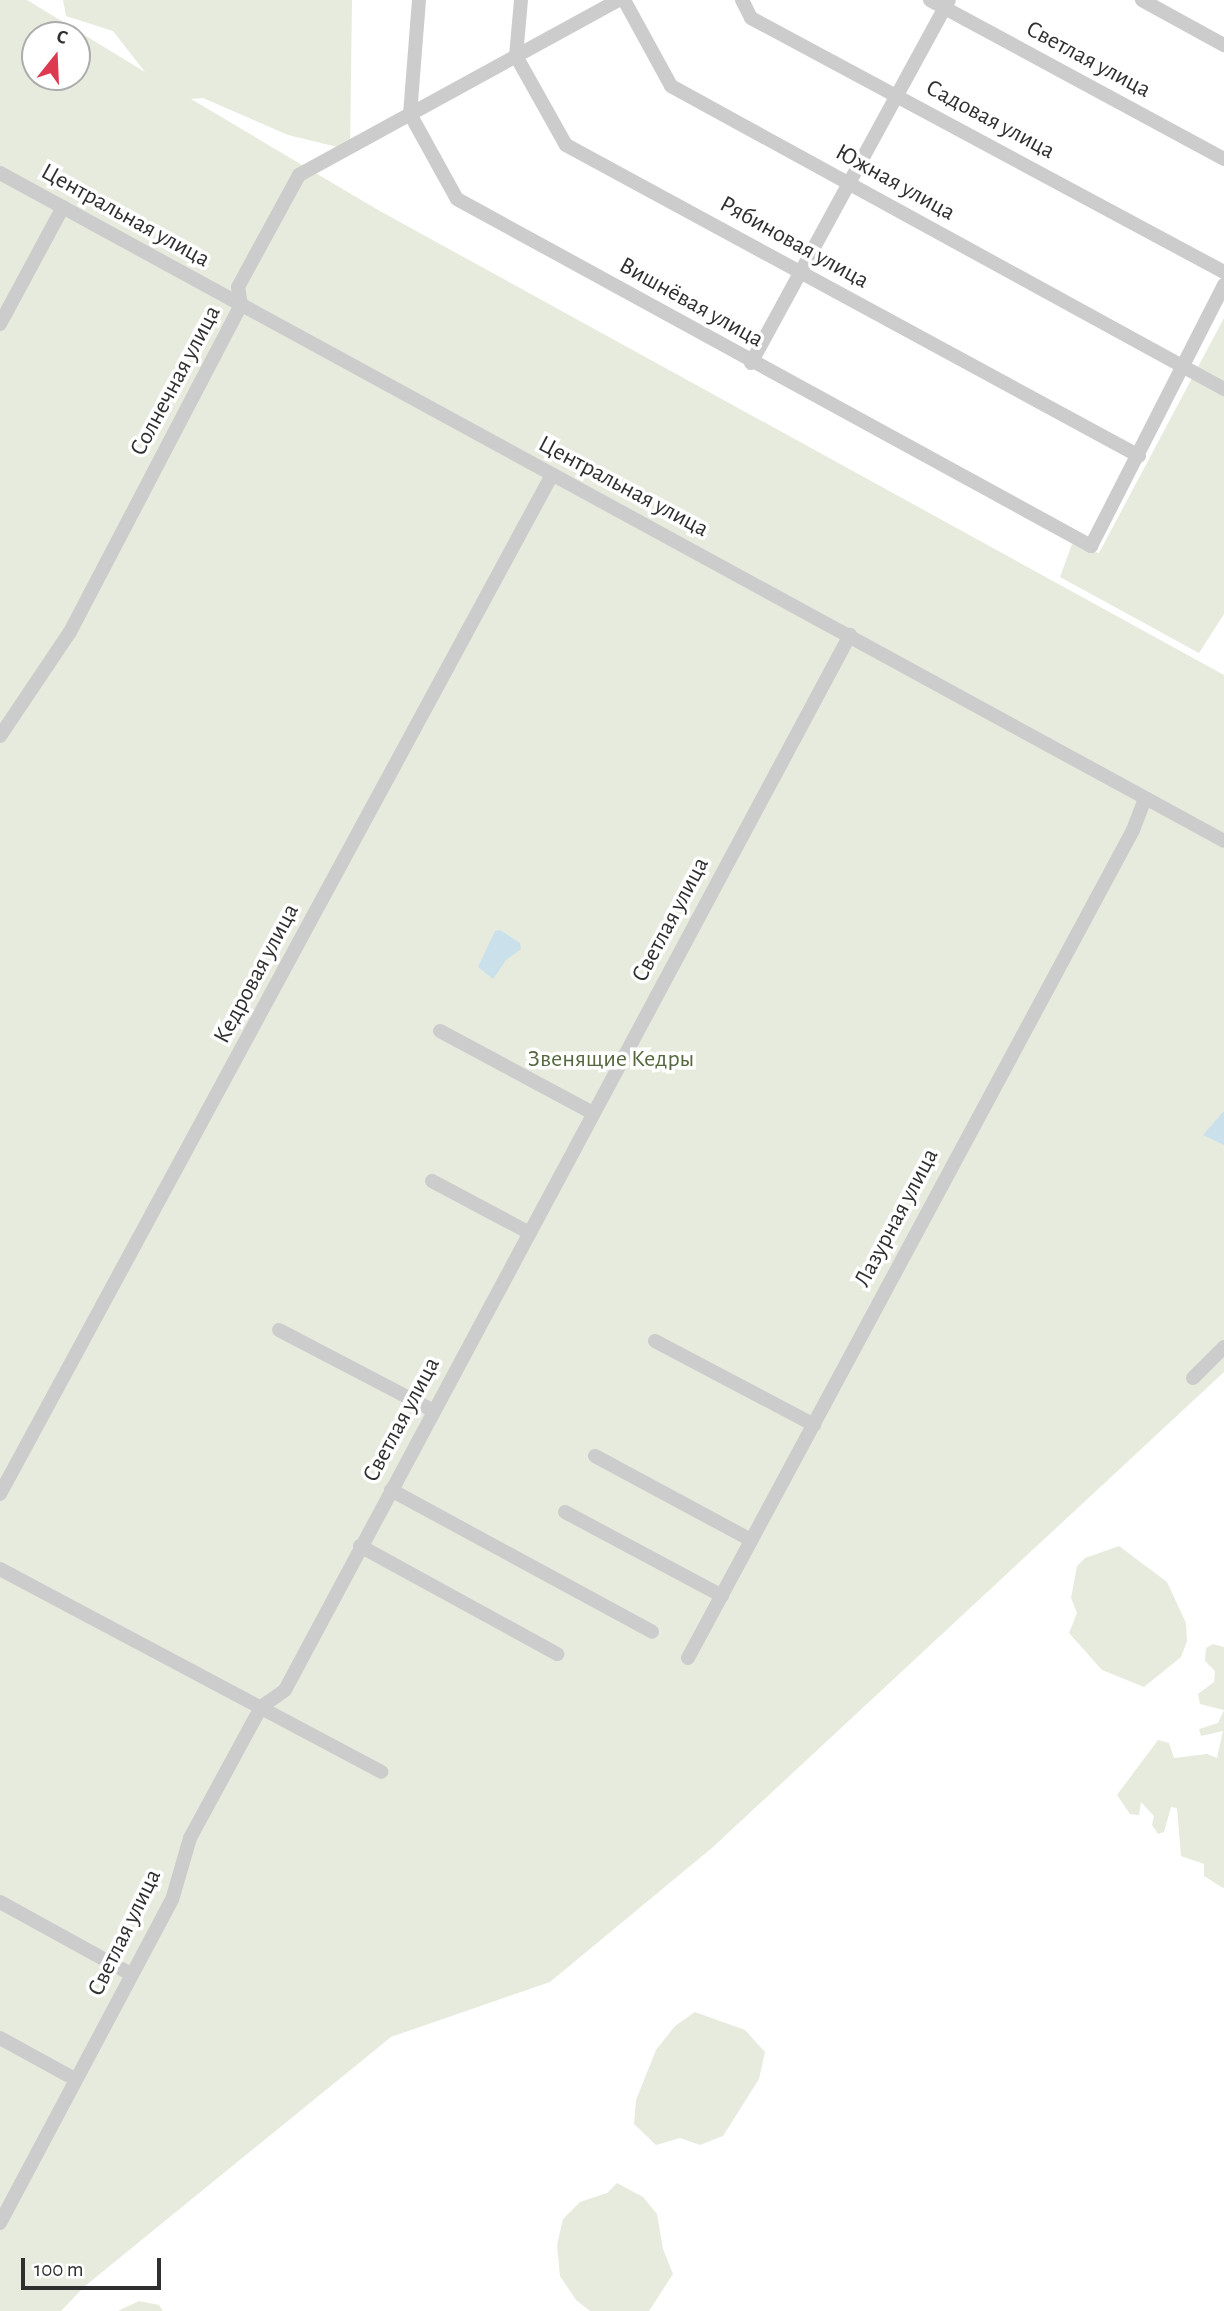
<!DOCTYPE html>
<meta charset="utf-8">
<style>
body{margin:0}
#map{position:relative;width:1224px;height:2311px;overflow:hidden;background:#fff;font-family:"Alegreya Sans",sans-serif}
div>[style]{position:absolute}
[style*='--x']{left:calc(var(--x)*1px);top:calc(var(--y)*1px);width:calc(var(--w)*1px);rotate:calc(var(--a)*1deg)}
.green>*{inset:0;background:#e6ebdd}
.water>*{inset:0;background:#cae0ea}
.minor>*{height:14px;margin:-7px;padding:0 7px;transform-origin:7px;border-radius:7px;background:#ccc}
span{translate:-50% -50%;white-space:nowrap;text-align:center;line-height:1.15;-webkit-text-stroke:7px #fff;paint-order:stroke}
.street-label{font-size:24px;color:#2f2f2f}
.park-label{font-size:24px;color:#55683e}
.north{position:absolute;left:21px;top:21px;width:70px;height:70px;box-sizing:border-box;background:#fff;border:2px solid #acacac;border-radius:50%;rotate:18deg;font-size:19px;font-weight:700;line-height:28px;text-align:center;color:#2f2f2f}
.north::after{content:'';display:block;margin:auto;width:24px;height:32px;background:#dd3a52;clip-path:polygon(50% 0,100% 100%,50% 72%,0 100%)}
.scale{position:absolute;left:21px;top:2258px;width:140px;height:32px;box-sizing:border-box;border:4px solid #2f2f2f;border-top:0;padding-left:9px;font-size:21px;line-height:24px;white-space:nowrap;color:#2f2f2f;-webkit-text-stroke:5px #fff;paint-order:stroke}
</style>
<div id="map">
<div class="green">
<div style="clip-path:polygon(evenodd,0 0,27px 0,145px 72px,113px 31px,66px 16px,63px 0,352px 0,350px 150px,288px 135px,203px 98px,191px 99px,378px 210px,1224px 675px,1224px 1372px,713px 1847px,550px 1982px,391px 2037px,85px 2286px,61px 2311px,0 2311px,0 0,35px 35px,77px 35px,77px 77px,35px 77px,35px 35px)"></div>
<div style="clip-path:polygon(1224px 318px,1224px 614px,1199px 653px,1060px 577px,1072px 544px,1099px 553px)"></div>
<div style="clip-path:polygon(1119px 1546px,1167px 1582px,1186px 1623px,1187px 1641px,1181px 1657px,1144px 1687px,1102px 1670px,1069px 1633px,1077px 1613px,1071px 1598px,1077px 1566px,1085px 1558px)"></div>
<div style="clip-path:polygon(1213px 1644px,1224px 1647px,1224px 1710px,1200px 1704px,1198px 1694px,1214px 1682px,1215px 1671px,1205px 1661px,1206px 1648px)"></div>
<div style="clip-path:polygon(1224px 1710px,1224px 1887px,1223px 1888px,1204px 1876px,1204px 1864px,1181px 1856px,1177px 1808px,1171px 1807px,1164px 1832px,1158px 1834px,1152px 1825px,1154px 1816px,1141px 1802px,1139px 1815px,1130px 1814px,1117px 1795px,1158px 1740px,1169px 1743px,1174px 1758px,1207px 1754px,1217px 1758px,1223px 1731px,1201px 1736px,1199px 1729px,1218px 1723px)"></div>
<div style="clip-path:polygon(695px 2012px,745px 2030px,765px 2052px,759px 2079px,723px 2136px,700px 2145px,680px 2138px,656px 2145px,634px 2124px,636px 2100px,656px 2050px,675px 2026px)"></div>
<div style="clip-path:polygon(617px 2183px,643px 2197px,657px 2214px,663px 2249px,673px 2274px,649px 2311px,590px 2311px,576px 2300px,560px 2276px,557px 2245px,563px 2219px,580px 2202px,607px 2193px)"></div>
<div style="clip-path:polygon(139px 2301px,159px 2305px,163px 2311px,118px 2311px)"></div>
</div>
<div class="water">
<div style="clip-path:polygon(500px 930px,520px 943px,521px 949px,506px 960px,493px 979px,478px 967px,495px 931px)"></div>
<div style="clip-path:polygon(1224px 1111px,1224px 1145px,1203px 1135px)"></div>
</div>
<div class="minor">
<div style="--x:419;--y:0;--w:114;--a:94.5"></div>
<div style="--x:410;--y:114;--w:97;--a:61.1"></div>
<div style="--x:457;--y:199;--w:723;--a:28.69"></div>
<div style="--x:1091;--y:546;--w:293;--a:-63"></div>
<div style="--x:521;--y:0;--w:56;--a:95.1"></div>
<div style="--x:516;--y:56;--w:102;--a:60.7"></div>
<div style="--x:566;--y:145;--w:652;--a:28.49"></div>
<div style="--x:624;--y:0;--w:98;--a:61.3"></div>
<div style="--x:671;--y:86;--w:631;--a:28.72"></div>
<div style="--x:742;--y:0;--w:20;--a:63"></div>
<div style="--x:751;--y:18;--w:537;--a:28.24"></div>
<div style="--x:930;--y:0;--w:334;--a:28.4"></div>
<div style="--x:1142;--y:0;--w:94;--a:28.8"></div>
<div style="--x:0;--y:173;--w:1394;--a:28.62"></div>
<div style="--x:0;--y:324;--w:133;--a:-61.7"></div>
<div style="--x:751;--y:363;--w:413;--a:-61.4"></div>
<div style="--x:0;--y:736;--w:125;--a:-56.1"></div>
<div style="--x:70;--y:632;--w:369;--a:-62.4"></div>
<div style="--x:241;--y:305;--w:18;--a:-99"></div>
<div style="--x:238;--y:287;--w:128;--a:-61.4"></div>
<div style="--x:299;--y:175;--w:364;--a:-28.7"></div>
<div style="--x:440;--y:1031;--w:174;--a:28.2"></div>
<div style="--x:432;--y:1181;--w:109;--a:28"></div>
<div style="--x:279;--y:1330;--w:173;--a:27.6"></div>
<div style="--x:655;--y:1341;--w:180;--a:27.8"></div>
<div style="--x:1193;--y:1378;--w:44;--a:-45"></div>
<div style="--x:595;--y:1456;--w:177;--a:28.3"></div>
<div style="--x:391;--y:1490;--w:297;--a:28.5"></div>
<div style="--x:0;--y:1494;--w:1159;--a:-61.56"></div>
<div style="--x:565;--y:1512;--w:178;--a:28.1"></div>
<div style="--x:360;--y:1546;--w:225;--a:28.7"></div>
<div style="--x:0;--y:1569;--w:432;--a:28"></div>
<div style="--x:688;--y:1658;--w:940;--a:-61.74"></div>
<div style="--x:1133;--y:830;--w:33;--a:-69"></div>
<div style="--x:0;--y:1902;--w:149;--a:28.8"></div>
<div style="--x:0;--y:2038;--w:85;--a:28.7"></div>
<div style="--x:0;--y:2223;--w:366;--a:-62"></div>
<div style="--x:172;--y:1900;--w:65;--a:-73.8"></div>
<div style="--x:190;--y:1838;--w:149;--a:-61.5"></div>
<div style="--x:261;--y:1707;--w:29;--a:-35"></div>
<div style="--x:285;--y:1690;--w:1197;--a:-61.83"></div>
</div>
<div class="street-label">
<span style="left:1088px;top:60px;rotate:28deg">Светлая улица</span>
<span style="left:990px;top:120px;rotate:28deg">Садовая улица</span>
<span style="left:895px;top:183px;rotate:29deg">Южная улица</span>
<span style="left:125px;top:216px;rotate:29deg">Центральная улица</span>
<span style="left:794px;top:243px;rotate:29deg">Рябиновая улица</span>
<span style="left:691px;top:303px;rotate:29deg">Вишнёвая улица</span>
<span style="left:176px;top:381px;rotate:-62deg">Солнечная улица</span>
<span style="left:623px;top:487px;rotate:28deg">Центральная улица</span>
<span style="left:671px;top:920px;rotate:-62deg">Светлая улица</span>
<span style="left:257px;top:974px;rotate:-62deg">Кедровая улица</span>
<span style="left:897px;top:1218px;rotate:-62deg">Лазурная улица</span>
<span style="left:402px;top:1420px;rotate:-62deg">Светлая улица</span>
<span style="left:125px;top:1933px;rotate:-64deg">Светлая улица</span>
</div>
<div class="park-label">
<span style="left:611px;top:1060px">Звенящие Кедры</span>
</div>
<div class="north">С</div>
<div class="scale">100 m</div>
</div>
